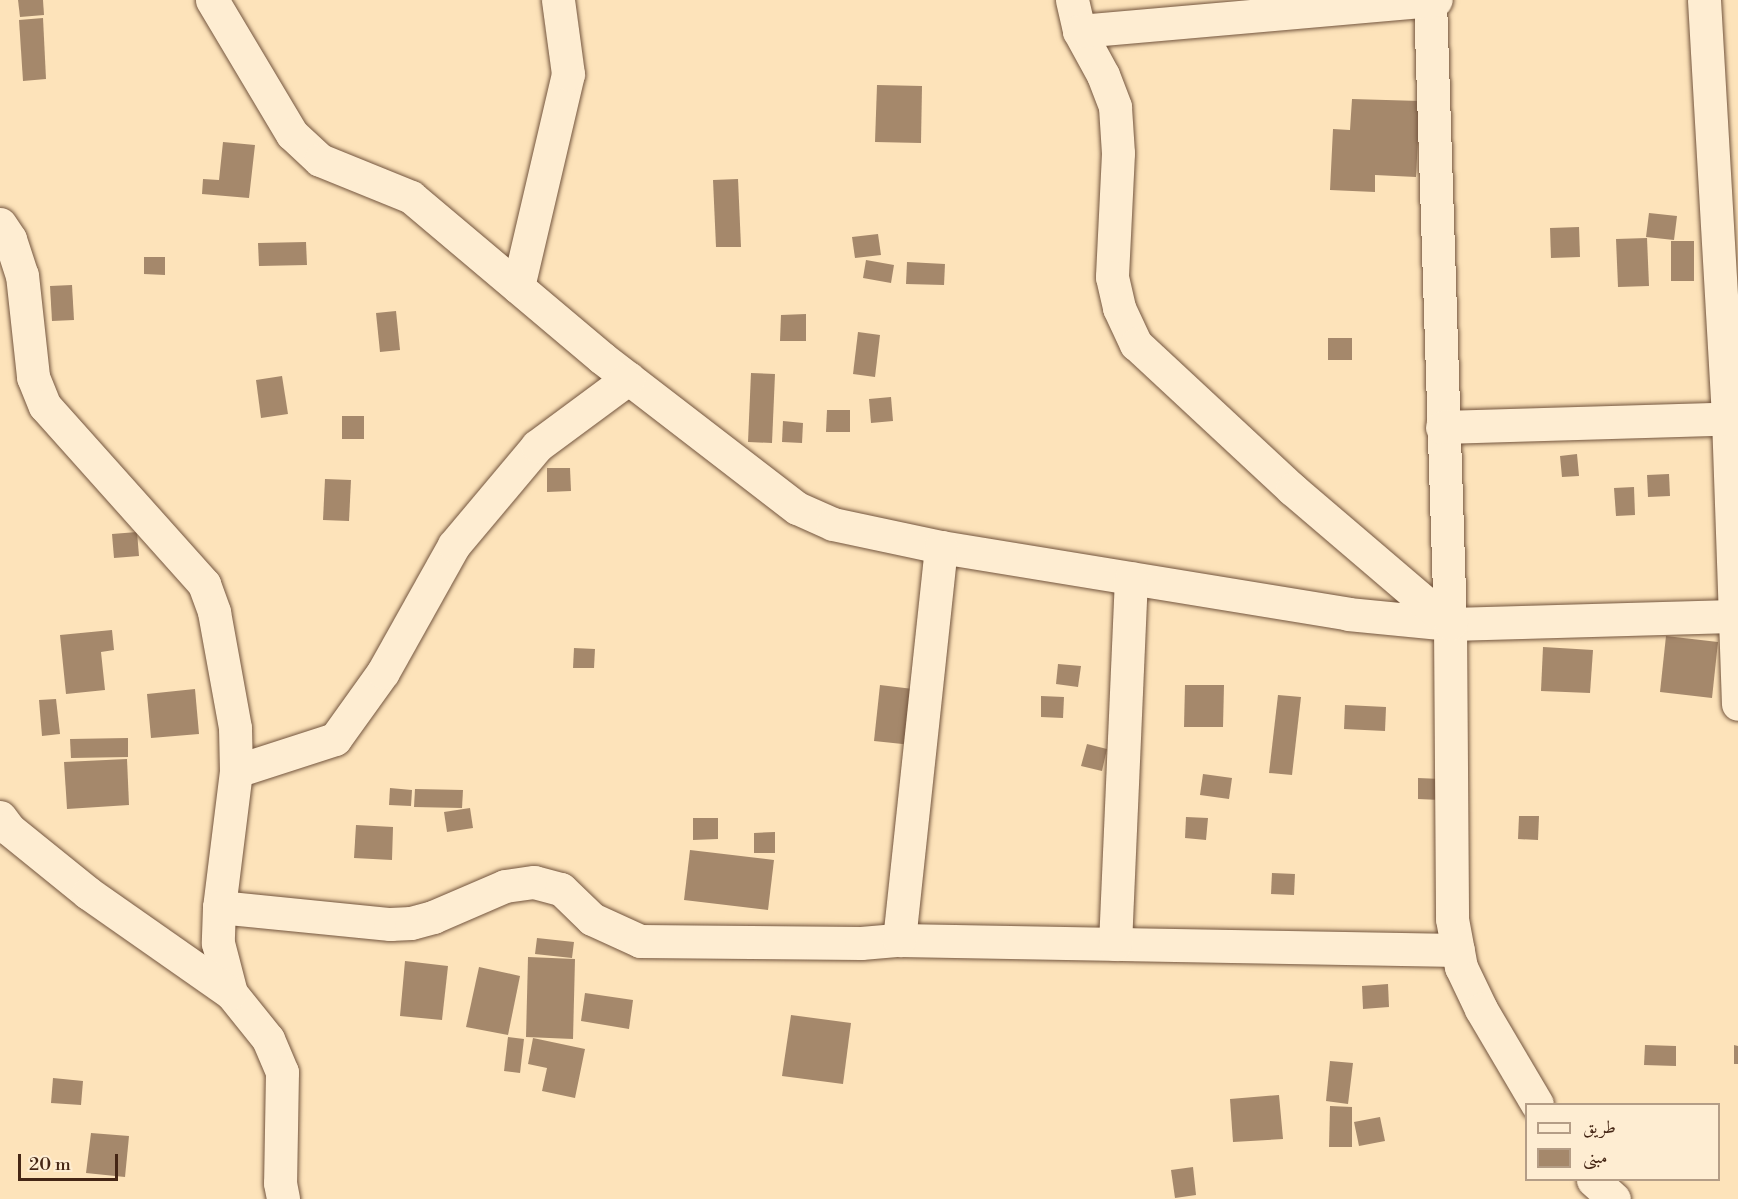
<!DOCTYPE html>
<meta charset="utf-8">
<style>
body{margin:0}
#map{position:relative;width:1738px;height:1199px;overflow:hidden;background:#fde3ba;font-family:"Libre Bodoni",Amiri,serif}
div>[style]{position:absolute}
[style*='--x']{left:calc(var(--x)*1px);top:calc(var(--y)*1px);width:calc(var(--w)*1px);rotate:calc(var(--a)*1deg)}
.building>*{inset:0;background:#a5886b}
.roads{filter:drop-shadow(0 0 2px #73553e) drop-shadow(0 0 2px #73553e)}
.minor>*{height:33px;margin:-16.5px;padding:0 16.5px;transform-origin:16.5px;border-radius:16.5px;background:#feedd2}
span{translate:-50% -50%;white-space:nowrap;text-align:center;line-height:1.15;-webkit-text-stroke:4.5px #feedd2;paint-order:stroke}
.legend{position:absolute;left:1525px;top:1103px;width:195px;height:78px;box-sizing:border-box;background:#feedd2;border:2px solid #b49d86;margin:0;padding:8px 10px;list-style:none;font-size:18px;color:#452615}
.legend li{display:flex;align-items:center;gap:12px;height:30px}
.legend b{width:30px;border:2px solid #b49d86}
.scale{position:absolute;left:18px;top:1154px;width:100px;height:27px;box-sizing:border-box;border:3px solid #452615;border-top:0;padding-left:8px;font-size:18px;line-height:21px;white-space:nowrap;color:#452615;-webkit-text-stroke:4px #feedd2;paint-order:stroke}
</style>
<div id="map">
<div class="building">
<div style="clip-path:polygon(18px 0,43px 0,44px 15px,20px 17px)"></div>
<div style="clip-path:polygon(43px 18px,46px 79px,23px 81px,19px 20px)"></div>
<div style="clip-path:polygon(877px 85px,922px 86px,921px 143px,875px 142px)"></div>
<div style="clip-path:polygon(1352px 99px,1420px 101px,1416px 177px,1375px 175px,1375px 192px,1330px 190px,1333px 129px,1350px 130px)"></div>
<div style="clip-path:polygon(223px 142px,255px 145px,249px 198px,202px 194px,203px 179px,219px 180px)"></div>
<div style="clip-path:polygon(738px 179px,741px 247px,716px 247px,713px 180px)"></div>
<div style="clip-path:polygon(1649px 213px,1677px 216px,1674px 240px,1646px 237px)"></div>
<div style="clip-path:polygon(1579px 227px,1580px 257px,1551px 258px,1550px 228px)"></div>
<div style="clip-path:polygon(878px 234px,881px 255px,855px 258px,852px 237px)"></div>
<div style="clip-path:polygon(1647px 238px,1649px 286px,1618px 287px,1616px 239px)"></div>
<div style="clip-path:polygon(1671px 241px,1694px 241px,1694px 281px,1671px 281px)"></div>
<div style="clip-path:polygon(306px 242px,307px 265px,259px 266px,258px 243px)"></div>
<div style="clip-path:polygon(144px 257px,165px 257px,165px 275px,144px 274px)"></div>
<div style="clip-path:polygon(866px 260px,894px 265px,891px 283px,863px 278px)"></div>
<div style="clip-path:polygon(907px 262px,945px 264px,944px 285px,906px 284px)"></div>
<div style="clip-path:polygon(72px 285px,74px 320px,52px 321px,50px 286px)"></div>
<div style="clip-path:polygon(396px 311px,400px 350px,380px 352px,376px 313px)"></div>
<div style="clip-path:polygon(806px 314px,806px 341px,780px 341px,781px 315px)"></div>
<div style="clip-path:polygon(858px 332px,880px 335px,875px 377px,853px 374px)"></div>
<div style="clip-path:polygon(1328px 338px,1352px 338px,1352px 360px,1328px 360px)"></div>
<div style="clip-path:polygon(751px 373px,775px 374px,772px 443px,748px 442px)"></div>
<div style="clip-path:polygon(282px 376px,288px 414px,261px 418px,256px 380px)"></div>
<div style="clip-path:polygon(891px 397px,893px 421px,871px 423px,869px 399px)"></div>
<div style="clip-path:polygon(827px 410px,850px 410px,850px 432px,826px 432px)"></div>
<div style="clip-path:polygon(342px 416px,364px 416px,364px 439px,342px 439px)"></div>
<div style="clip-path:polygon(783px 421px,803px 423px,802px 443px,782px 442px)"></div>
<div style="clip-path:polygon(1577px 454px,1579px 476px,1562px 477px,1560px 456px)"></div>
<div style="clip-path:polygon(547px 468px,570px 468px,571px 491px,547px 492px)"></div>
<div style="clip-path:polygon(1669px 474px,1670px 496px,1648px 497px,1647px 475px)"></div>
<div style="clip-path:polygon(325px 479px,351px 480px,349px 521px,323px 520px)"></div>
<div style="clip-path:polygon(1634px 487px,1635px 515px,1616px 516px,1614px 488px)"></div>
<div style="clip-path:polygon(137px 532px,139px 556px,114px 558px,112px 534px)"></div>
<div style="clip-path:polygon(112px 630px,114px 650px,101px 652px,105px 690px,66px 694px,60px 635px)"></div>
<div style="clip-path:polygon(1666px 636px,1718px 642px,1712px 698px,1660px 692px)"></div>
<div style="clip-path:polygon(1543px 647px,1593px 650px,1590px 693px,1541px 691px)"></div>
<div style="clip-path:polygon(574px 648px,595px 649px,594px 668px,573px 668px)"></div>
<div style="clip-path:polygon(1058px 664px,1081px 666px,1078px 687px,1056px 684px)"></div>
<div style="clip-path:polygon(880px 685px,938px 692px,931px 747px,874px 741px)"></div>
<div style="clip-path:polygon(1185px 685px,1224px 685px,1223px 727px,1184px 727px)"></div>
<div style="clip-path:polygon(195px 689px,199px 734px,151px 738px,147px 694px)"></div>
<div style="clip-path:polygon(1278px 695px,1301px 697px,1292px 775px,1269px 773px)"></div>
<div style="clip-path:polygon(1041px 696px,1064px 697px,1063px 718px,1041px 717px)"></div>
<div style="clip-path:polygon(56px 699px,60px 734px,42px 736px,39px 700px)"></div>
<div style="clip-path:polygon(1345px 705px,1386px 707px,1385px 731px,1344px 729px)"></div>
<div style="clip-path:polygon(128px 738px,128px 757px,71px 758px,70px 739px)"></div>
<div style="clip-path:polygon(1087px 744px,1107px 749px,1102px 771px,1081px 766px)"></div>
<div style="clip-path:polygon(127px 759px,129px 805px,67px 809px,64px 762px)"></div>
<div style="clip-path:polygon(1203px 774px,1232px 778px,1229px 799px,1200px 795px)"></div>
<div style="clip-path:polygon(1418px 778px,1441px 779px,1440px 800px,1418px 799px)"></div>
<div style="clip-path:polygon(390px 788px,412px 790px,411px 806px,389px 805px)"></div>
<div style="clip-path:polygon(415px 789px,463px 790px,462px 808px,414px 807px)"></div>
<div style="clip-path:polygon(470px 808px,473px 828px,447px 832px,444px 812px)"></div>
<div style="clip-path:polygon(1519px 816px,1539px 816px,1538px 840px,1518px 839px)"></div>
<div style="clip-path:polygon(1186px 817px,1208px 818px,1206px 840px,1185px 838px)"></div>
<div style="clip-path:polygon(693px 818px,718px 818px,718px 839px,693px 840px)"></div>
<div style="clip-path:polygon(356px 825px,393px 827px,392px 860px,354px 858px)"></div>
<div style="clip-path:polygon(775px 832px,775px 853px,754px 853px,754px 833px)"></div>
<div style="clip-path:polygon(690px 850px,774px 860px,768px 910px,684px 900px)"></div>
<div style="clip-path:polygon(1272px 873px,1295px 874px,1294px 895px,1271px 894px)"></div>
<div style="clip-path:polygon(537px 938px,574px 942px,572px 958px,535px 954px)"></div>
<div style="clip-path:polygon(528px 957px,575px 959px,573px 1039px,526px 1037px)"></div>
<div style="clip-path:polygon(405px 961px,448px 966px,442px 1020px,400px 1016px)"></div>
<div style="clip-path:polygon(479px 967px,520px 976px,508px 1035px,466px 1027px)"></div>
<div style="clip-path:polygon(1388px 984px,1389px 1007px,1363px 1009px,1362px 986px)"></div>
<div style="clip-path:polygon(585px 993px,633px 1000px,629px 1029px,581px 1021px)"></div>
<div style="clip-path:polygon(791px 1015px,851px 1023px,843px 1084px,782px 1076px)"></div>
<div style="clip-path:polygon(508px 1037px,524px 1039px,520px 1073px,504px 1071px)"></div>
<div style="clip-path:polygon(533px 1038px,585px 1049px,575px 1098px,542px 1091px,547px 1068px,528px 1064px)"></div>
<div style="clip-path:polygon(1645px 1045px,1676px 1046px,1676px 1066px,1644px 1065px)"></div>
<div style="clip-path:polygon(1734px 1045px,1738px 1046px,1738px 1064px,1734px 1064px)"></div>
<div style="clip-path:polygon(1330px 1061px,1353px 1063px,1348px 1104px,1326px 1101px)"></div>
<div style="clip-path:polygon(53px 1078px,83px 1081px,81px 1105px,51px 1103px)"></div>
<div style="clip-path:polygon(1279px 1095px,1283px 1139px,1233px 1142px,1230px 1099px)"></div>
<div style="clip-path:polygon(1330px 1106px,1352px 1107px,1352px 1147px,1329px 1147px)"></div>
<div style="clip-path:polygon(1380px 1117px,1385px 1141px,1359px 1146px,1354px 1122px)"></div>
<div style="clip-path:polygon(91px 1133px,129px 1136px,125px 1177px,86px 1173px)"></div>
<div style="clip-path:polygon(1193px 1167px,1196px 1195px,1175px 1198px,1171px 1170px)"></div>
</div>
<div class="roads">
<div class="minor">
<div style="--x:212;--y:0;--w:156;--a:59.2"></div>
<div style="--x:292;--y:134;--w:38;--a:43"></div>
<div style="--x:320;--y:160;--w:98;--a:22.1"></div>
<div style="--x:411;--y:197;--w:250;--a:40.1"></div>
<div style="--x:602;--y:358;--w:246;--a:37.6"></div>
<div style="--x:797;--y:508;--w:39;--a:24"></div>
<div style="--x:833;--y:524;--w:110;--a:12"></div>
<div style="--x:941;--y:547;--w:412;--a:9.3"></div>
<div style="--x:1348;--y:614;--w:102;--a:5.6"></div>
<div style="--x:1450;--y:624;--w:284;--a:-1.6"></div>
<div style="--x:1072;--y:0;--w:32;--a:77"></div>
<div style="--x:1079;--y:31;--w:50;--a:61.4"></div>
<div style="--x:1103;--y:75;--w:34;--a:69"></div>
<div style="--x:1115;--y:107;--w:46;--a:86.3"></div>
<div style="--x:1118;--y:153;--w:124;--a:92.8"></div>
<div style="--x:1112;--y:277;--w:32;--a:77"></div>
<div style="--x:1119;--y:308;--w:40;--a:65"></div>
<div style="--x:1136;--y:344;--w:213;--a:42.9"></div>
<div style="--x:1292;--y:489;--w:208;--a:40.5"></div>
<div style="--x:1450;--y:624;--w:295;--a:89.6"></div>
<div style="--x:1452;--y:919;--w:49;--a:79.4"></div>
<div style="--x:1461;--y:967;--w:47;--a:64.5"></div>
<div style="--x:1481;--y:1009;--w:110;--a:59.5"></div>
<div style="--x:1704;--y:0;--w:419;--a:86.7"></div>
<div style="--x:1728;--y:418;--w:286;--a:88"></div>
<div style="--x:1430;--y:1;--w:623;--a:88.16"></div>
<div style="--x:1079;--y:31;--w:358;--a:-5"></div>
<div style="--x:0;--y:224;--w:18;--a:56"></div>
<div style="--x:10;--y:239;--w:38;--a:72"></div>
<div style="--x:22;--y:275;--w:103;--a:83.8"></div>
<div style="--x:33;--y:377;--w:31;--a:68"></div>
<div style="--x:45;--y:406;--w:239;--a:48.2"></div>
<div style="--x:204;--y:584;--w:30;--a:70"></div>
<div style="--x:214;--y:612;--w:118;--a:79.7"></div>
<div style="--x:235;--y:728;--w:43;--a:88.7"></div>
<div style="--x:236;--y:771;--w:137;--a:97.1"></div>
<div style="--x:219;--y:907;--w:36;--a:92"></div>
<div style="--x:218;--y:943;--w:52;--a:75.4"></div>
<div style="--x:231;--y:993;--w:59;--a:51.2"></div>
<div style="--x:268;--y:1039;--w:36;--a:67"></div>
<div style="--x:282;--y:1072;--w:111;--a:91"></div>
<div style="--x:280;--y:1183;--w:16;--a:79"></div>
<div style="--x:518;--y:287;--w:219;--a:-76.8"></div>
<div style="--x:568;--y:74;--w:75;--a:-97.7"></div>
<div style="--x:1442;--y:427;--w:296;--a:-1.7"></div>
<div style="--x:236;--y:771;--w:104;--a:-17.9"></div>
<div style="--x:335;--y:739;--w:82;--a:-54.4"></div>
<div style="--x:383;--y:672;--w:145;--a:-60.8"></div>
<div style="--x:454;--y:545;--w:129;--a:-50"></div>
<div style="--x:537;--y:446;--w:114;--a:-36.5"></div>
<div style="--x:0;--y:817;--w:15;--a:53"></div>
<div style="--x:9;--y:829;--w:102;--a:39"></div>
<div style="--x:88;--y:893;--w:174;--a:35"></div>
<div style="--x:219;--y:907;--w:172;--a:5.7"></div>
<div style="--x:390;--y:924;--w:21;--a:-3"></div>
<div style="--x:411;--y:923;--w:23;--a:-15"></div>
<div style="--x:433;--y:917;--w:78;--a:-23.3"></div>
<div style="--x:505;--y:886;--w:29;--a:-8"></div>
<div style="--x:534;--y:882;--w:28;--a:15"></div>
<div style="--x:561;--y:889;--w:43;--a:44.1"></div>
<div style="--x:592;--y:919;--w:53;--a:24.6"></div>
<div style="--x:640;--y:941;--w:221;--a:0.5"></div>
<div style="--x:861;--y:943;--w:38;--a:-5"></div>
<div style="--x:899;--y:940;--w:559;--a:1.02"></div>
<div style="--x:899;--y:940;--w:395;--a:-83.9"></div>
<div style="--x:1115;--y:944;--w:366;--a:-87.5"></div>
<div style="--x:1593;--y:1180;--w:28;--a:42"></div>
</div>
</div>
<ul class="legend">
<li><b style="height:8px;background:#feedd2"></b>طريق</li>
<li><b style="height:16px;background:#a5886b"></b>مبنى</li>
</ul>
<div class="scale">20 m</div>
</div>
